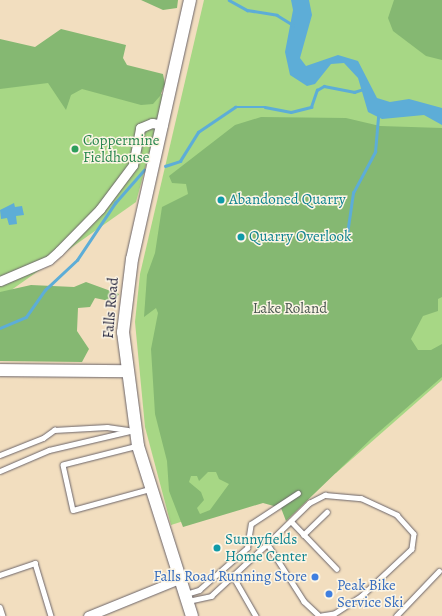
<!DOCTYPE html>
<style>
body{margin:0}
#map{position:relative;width:442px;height:616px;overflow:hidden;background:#f2debf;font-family:Alegreya,serif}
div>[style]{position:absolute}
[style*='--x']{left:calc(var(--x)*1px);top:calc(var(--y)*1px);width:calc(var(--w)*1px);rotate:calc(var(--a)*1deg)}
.green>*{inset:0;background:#a7d785}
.forest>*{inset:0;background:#85b872}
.water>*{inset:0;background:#5dadd7}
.stream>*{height:2.5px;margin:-1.25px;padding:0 1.25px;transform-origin:1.25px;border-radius:1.25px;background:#5dadd7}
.roads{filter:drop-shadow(0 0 1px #6b6469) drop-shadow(0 0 1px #6b6469)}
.lane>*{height:4.5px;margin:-2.25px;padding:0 2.25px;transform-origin:2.25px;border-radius:2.25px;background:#fff}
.street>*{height:9px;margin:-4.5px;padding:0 4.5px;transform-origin:4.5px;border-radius:4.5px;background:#fff}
.secondary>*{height:12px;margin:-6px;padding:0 6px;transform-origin:6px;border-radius:6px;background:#fff}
.dots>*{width:11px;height:11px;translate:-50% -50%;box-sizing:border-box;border:2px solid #fcf5e5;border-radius:50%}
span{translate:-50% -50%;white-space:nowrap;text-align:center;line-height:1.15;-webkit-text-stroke:3px #fcf5e5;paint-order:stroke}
.leisure-label{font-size:15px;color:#27864d}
.left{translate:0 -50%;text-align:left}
.culture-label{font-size:15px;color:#0d838f}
.street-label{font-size:15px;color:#22223b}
.park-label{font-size:15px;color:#4a5851}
.shop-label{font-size:15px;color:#366cbe}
.right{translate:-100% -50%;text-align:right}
</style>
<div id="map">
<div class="green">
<div style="clip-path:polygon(204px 0,442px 0,442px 380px,336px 473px,171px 525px,145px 427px,135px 322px,140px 274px)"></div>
<div style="clip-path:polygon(0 49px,165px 95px,136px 202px,0 298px)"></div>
</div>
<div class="forest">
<div style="clip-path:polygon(141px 0,178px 0,177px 8px,163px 10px)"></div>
<div style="clip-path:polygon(394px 0,442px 0,442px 60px,426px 56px,393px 31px,388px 18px)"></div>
<div style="clip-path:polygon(61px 29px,126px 45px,123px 58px,127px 65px,163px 74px,165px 84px,160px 96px,153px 104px,141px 105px,82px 89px,71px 95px,66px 110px,48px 83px,0 89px,0 39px,35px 47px)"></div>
<div style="clip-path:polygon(evenodd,261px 117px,346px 118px,380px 126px,442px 128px,442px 297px,438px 299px,438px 311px,423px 316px,411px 339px,418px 350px,431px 350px,442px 344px,442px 377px,372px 438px,286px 521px,281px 508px,263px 503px,183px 527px,169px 491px,167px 461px,155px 414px,151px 349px,158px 313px,156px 308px,144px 317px,147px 275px,155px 253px,162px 207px,188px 194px,186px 184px,172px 183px,169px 176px,235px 125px,261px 117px,208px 472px,216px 472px,219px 479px,229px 484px,210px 510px,200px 514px,197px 508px,204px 500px,201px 492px,189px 482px,191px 476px,197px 476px,199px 481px,208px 472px)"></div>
<div style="clip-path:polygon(86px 282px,119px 294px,114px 302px,95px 298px,90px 307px,78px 308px,77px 331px,89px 349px,82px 362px,0 361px,0 292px,31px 285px,74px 287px)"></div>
</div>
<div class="water">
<div style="clip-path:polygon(291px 0,309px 0,312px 15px,300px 58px,306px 66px,338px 55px,358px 61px,377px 98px,390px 102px,409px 99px,442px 108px,442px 125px,424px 115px,382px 119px,368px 112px,358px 78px,344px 63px,331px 64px,315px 84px,307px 86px,290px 75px,285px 52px,293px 10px)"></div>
<div style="clip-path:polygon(14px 203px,15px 207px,22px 206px,24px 215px,16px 216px,17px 224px,9px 225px,7px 218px,1px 219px,0 210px)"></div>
</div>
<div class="stream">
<div style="--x:229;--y:0;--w:21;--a:29"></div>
<div style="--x:247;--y:10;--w:30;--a:9"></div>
<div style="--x:277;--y:15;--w:19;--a:32"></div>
<div style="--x:165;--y:166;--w:16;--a:-18"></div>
<div style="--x:180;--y:161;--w:34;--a:-58"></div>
<div style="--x:198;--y:132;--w:45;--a:-34"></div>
<div style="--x:235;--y:107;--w:30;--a:0"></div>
<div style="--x:265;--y:107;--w:26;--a:11"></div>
<div style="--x:291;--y:112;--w:21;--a:-14"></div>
<div style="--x:311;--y:107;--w:18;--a:-71"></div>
<div style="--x:317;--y:90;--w:8;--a:-30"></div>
<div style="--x:324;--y:86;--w:31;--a:11"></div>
<div style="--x:354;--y:92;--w:10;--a:-17"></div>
<div style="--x:346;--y:241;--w:49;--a:-81.7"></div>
<div style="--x:353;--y:193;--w:47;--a:-61.8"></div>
<div style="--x:375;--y:152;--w:37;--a:-85"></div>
<div style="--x:0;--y:328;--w:28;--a:-23"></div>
<div style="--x:26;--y:317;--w:33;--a:-55"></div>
<div style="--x:45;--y:290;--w:44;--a:-43.2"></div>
<div style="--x:77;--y:260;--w:69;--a:-56.3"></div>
<div style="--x:115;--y:203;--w:44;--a:-48.7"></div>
</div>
<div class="roads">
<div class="lane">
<div style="--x:138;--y:446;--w:77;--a:165.8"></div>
<div style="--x:63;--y:465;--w:46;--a:77.5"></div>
<div style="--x:73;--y:510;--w:80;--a:-15.3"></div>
<div style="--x:0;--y:455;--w:46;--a:-21.6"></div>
<div style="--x:43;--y:438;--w:14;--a:-36"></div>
<div style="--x:54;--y:430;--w:53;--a:-3.2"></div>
<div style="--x:107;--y:427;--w:21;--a:8"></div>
<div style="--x:0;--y:471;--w:53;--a:-23.2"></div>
<div style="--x:49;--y:450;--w:87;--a:-13.2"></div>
<div style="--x:291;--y:521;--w:66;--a:46.2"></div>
<div style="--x:303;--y:535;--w:33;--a:-44"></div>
<div style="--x:0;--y:575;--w:37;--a:-19"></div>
<div style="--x:35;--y:563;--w:55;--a:73.2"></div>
<div style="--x:233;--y:576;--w:46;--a:60.1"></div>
<div style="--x:186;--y:594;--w:14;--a:-17"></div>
<div style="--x:199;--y:590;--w:64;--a:-41.2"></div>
<div style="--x:247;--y:548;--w:24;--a:-81"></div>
<div style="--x:251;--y:524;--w:56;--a:-33.4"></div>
<div style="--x:188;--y:601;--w:24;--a:-12"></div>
<div style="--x:211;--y:596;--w:76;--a:-42.9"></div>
<div style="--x:0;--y:607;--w:9;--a:72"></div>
<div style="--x:319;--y:616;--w:21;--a:-137"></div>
<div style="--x:304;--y:602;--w:69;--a:-122.5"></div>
<div style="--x:267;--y:544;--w:59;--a:-44.3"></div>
<div style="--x:309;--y:503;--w:18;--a:-27"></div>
<div style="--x:325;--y:495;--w:36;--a:5"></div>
<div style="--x:361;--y:498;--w:40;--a:25"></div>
<div style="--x:397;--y:515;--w:25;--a:48"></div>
<div style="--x:414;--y:534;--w:15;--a:98"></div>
<div style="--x:412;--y:549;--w:69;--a:136.8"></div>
<div style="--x:362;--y:596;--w:33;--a:147"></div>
<div style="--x:334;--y:614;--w:12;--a:171"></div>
<div style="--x:396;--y:616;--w:62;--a:-46.3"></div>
</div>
<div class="street">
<div style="--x:0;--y:281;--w:53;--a:-23.2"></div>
<div style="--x:49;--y:260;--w:13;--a:-42"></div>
<div style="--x:59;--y:251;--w:59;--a:-45.7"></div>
<div style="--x:100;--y:209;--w:55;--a:-53.1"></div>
<div style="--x:133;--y:165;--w:38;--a:-79"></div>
<div style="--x:140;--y:128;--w:13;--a:-23"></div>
<div style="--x:152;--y:123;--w:11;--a:10"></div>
<div style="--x:88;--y:616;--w:98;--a:-22.1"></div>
</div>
<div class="secondary">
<div style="--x:190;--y:0;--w:265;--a:102.6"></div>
<div style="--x:132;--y:259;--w:74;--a:97"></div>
<div style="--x:123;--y:332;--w:115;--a:82.5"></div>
<div style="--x:138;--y:446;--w:178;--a:72.4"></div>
<div style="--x:0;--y:370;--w:125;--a:0.5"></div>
</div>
</div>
<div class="dots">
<div style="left:75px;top:149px;background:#2e9e5b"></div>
<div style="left:221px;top:200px;background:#0f9aa8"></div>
<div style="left:241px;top:237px;background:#0f9aa8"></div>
<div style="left:217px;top:548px;background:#0f9aa8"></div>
<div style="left:315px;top:577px;background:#3f7fe0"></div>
<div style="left:329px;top:594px;background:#3f7fe0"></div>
</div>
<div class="leisure-label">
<span class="left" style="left:83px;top:149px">Coppermine<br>Fieldhouse</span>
</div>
<div class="culture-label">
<span class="left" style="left:229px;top:200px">Abandoned Quarry</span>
<span class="left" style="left:249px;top:237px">Quarry Overlook</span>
<span class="left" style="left:225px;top:548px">Sunnyfields<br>Home Center</span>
</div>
<div class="street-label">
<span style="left:111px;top:308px;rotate:-85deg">Falls Road</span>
</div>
<div class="park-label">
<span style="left:290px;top:309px">Lake Roland</span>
</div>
<div class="shop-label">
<span class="right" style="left:307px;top:577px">Falls Road Running Store</span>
<span class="left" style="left:337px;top:594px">Peak Bike<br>Service Ski</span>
</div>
</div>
